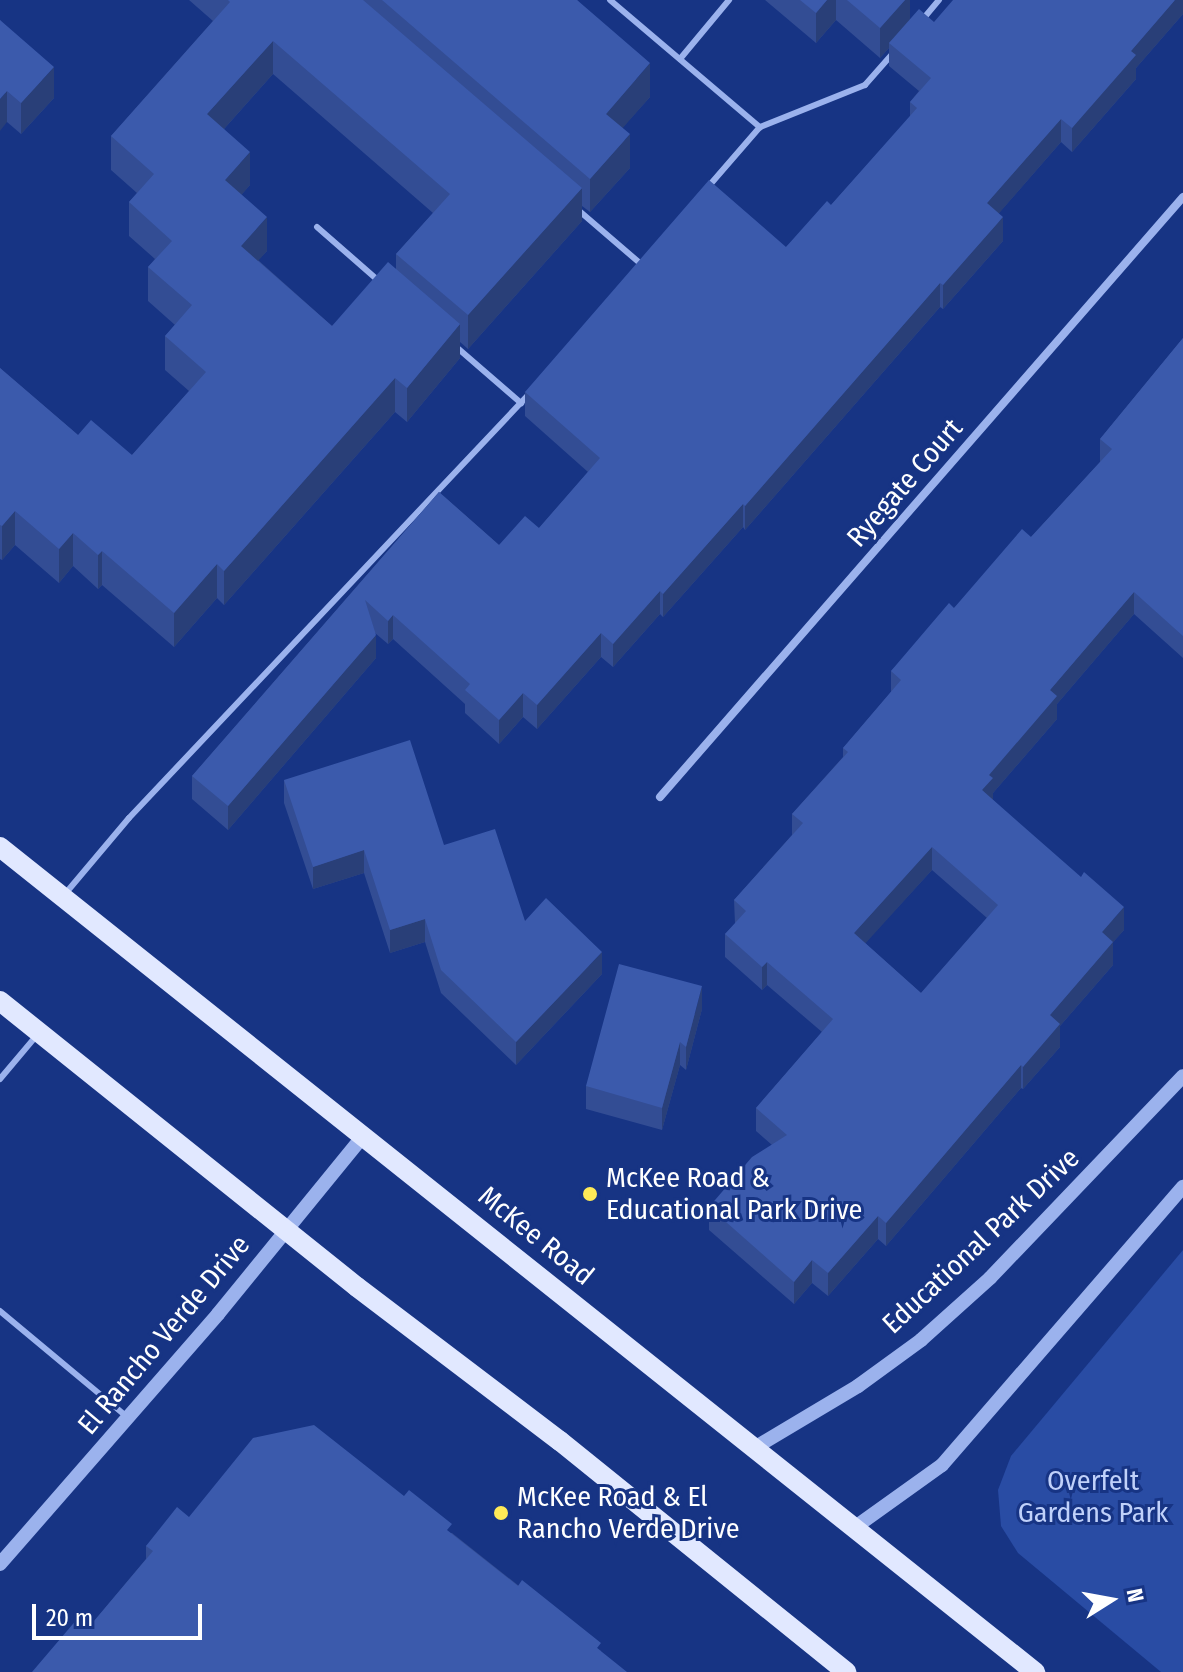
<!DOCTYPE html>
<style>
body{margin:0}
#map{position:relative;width:1183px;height:1672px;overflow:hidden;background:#173484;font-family:"Fira Sans Condensed",sans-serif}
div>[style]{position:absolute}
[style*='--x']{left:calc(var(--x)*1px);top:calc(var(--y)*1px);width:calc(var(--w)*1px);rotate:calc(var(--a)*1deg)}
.green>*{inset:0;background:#294ca4}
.service>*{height:6px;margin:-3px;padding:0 3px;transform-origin:3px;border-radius:3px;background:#9bb2ed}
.minor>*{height:8px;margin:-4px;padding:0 4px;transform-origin:4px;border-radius:4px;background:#9bb2ed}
.tertiary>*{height:14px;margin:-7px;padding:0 7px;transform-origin:7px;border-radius:7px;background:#9bb2ed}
.primary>*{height:20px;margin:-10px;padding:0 10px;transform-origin:10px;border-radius:10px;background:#e1e8ff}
.wall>*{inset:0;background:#334d94}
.shaded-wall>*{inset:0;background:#293f78}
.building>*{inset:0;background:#3b5aac}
.dots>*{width:22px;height:22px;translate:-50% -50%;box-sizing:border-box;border:4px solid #173484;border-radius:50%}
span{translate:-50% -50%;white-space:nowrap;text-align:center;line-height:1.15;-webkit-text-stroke:6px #173484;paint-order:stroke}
.street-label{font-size:28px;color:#fff}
.poi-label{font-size:28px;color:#fff}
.left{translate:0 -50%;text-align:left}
.park-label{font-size:28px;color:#c0d1fa}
.north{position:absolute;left:1071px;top:1560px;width:80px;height:80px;-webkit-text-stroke:6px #173484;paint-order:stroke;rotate:79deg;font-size:22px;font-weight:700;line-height:32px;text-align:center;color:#fff}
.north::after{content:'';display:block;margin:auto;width:28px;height:36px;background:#fff;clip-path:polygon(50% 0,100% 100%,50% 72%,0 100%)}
.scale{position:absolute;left:32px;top:1604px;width:170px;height:36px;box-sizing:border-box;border:4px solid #fff;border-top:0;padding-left:10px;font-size:24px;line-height:28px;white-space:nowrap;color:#fff;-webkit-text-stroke:6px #173484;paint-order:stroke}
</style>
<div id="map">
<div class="green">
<div style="clip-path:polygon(1183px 1250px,1183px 1672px,1161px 1672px,1018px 1553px,1001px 1526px,998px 1490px,1011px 1456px)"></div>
</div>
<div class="service">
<div style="--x:610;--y:0;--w:197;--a:40.3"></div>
<div style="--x:923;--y:19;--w:25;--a:-50"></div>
<div style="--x:680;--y:59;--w:77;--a:-50.3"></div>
<div style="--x:708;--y:187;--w:79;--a:-49.1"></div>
<div style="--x:760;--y:127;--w:113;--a:-21.8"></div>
<div style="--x:865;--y:85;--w:44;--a:-48.7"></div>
<div style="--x:577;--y:209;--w:84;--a:40.7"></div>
<div style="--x:317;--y:227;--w:82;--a:41.1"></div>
<div style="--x:454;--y:345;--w:89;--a:40.9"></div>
<div style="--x:65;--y:894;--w:99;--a:-49.9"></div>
<div style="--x:129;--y:818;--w:586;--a:-46.66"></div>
<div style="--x:0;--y:1079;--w:57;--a:-49.9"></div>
<div style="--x:0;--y:1311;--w:164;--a:39.8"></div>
</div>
<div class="minor">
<div style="--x:660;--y:797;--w:796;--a:-48.92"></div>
</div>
<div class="tertiary">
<div style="--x:756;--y:1447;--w:119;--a:-30.9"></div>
<div style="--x:858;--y:1386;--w:78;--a:-36.1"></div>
<div style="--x:921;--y:1340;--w:93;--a:-41.9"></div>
<div style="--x:990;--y:1278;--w:279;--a:-46.3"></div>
<div style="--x:854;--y:1528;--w:108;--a:-35.6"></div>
<div style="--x:942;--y:1465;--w:368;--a:-49.1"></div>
<div style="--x:0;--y:1564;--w:332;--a:-48.9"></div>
<div style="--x:218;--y:1314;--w:230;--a:-50.8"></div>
</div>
<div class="primary">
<div style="--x:0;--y:847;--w:1324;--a:38.56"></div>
<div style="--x:0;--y:1001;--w:457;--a:38.7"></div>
<div style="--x:357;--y:1287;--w:255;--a:37.2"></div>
<div style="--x:560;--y:1441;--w:368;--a:38.9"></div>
</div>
<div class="wall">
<div style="clip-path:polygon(evenodd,189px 0,577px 0,650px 97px,622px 128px,630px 168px,590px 212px,582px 206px,582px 221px,468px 349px,460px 342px,460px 358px,407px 422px,395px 412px,224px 605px,217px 598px,174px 647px,102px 585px,98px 589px,73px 566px,59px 583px,15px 545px,2px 560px,0 559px,0 368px,78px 435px,132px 455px,189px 391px,165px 370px,165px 336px,175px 325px,148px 301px,148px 267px,155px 259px,129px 236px,129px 202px,137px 193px,111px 170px,111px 136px,213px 21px,189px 0,273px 74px,433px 213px,396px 254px,396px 269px,332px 326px,258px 260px,267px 251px,241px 195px,250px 185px,224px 129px,273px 74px)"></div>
<div style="clip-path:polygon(765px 0,910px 0,910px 19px,934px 22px,1183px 0,1183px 14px,1136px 68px,1136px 79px,1072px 152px,1061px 142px,998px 214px,1003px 241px,943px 309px,940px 307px,745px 530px,743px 527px,663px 617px,660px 614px,613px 667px,601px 657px,537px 729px,523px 717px,499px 744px,465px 713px,465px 704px,393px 639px,388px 644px,375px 633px,376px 658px,228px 830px,192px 799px,192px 776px,439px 492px,499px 545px,539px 528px,588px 472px,525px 416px,525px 392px,786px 247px,831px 205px,910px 117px,910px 102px,919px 91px,889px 66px,889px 48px,880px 58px,836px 20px,816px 43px)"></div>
<div style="clip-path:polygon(0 20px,54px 98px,21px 134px,7px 122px)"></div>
<div style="clip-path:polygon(evenodd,1183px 338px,1183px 658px,1134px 614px,1057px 704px,1057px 719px,993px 793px,993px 800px,1124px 930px,1113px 942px,1113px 965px,1060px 1026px,1060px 1047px,1023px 1089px,1021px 1088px,886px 1246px,878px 1239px,828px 1296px,812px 1283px,794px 1304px,709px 1230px,709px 1207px,772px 1145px,756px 1131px,756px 1108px,822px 1032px,767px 985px,762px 990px,725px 957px,725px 934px,735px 924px,734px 900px,792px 835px,792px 814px,843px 757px,843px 748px,891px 692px,891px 671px,954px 608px,1031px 537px,1100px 462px,1100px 439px,1183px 338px,932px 870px,987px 918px,921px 993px,865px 943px,932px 870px)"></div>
<div style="clip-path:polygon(284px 780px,444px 845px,525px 921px,602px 974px,516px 1065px,441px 993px,425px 942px,390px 953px,364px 873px,313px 889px,284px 803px)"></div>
<div style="clip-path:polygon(702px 1009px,686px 1070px,680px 1065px,662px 1130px,586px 1109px,586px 1086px)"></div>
<div style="clip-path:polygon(189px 1517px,452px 1533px,601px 1651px,89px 1627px,146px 1559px,146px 1546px)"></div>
</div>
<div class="shaded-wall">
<div style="clip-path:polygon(827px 0,836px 0,836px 20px,816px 43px,816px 13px)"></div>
<div style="clip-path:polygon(905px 0,910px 0,910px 24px,889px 43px,889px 48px,880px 58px,880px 28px)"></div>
<div style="clip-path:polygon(1175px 0,1183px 0,1183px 14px,1136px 68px,1136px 79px,1072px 152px,1072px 128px,1131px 51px)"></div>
<div style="clip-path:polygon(273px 41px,273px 74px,207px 148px,207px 114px)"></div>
<div style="clip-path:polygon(650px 63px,650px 97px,606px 147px,606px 114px)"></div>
<div style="clip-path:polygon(54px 67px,54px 98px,21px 134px,21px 103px)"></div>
<div style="clip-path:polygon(7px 91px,7px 122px,0 131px,0 99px)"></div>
<div style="clip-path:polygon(1061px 119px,1061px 142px,987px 227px,987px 203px)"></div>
<div style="clip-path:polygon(630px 134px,630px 168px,590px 212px,590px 179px)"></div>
<div style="clip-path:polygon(250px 152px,250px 185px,225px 214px,225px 180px)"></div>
<div style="clip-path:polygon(582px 188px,582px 221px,468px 349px,468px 315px)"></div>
<div style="clip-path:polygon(267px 217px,267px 251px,241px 280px,241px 246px)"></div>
<div style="clip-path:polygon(1003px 217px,1003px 241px,943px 309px,943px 285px)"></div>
<div style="clip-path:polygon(940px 283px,940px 307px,745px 530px,745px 506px)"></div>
<div style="clip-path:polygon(460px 324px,460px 358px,407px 422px,407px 388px)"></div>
<div style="clip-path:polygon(395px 378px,395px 412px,224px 605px,224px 571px)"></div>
<div style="clip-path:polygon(743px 504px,743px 527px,663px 617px,663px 594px)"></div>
<div style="clip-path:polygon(15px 511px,15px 545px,2px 560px,2px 526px)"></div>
<div style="clip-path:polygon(73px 533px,73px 566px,59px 583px,59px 549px)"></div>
<div style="clip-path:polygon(102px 551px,102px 585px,98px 589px,98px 555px)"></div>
<div style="clip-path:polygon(217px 564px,217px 598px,174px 647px,174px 613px)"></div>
<div style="clip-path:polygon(660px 591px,660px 614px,613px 667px,613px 644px)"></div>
<div style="clip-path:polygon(1134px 592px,1134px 614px,1057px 704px,1057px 719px,993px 793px,993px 801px,982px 790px,989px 775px,1050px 690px)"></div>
<div style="clip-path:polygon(393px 615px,393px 639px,388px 644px,388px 621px)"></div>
<div style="clip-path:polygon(601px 633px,601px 657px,537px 729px,537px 705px)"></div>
<div style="clip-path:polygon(376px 635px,376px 658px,228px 830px,228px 806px)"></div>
<div style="clip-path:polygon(523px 693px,523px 717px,499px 744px,499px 720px)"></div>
<div style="clip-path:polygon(932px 847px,932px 870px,854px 956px,854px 933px)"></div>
<div style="clip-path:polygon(364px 850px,364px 873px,313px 889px,313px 867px)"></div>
<div style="clip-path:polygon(1124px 907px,1124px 930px,1102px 955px,1102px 932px)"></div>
<div style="clip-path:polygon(425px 919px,425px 942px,390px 953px,390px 930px)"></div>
<div style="clip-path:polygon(1113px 942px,1113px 965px,1060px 1026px,1060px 1047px,1023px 1089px,1023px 1067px,1050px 1015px)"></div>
<div style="clip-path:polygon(602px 952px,602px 974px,516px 1065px,516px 1042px)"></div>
<div style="clip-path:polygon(767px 962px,767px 985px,762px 990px,762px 967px)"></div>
<div style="clip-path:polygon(702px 986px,702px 1009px,686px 1070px,686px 1047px)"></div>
<div style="clip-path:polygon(680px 1042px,680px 1065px,662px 1130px,662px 1108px)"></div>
<div style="clip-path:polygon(1021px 1065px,1021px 1088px,886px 1246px,886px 1223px)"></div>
<div style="clip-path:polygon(878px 1216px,878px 1239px,828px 1296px,828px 1273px)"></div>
<div style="clip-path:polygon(812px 1260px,812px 1283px,794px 1304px,794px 1282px)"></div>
</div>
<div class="building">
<div style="clip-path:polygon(228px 0,363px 0,582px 188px,468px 315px,396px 254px,450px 194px,273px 41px,207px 114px,250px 152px,225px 180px,267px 217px,241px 246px,332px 326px,388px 262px,460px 324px,407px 388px,395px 378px,224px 571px,217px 564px,174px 613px,102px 551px,98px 555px,73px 533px,59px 549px,15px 511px,2px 526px,0 525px,0 368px,78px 435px,91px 420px,132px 455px,206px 372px,165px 336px,192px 305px,148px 267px,172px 241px,129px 202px,154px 174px,111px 136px,230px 2px)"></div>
<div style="clip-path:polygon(382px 0,577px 0,650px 63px,606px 114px,630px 134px,590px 179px)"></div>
<div style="clip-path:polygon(800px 0,827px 0,816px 13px)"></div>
<div style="clip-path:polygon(847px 0,905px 0,880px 28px)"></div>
<div style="clip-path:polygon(953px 0,1175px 0,1131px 51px,1136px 55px,1072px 128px,1061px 119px,987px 203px,1003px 217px,943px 285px,940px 283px,745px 506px,743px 504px,663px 594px,660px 591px,613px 644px,601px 633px,537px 705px,523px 693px,499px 720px,465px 690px,470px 684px,393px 615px,388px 621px,365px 600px,376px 635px,228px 806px,192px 776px,439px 492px,499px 545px,525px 516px,539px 528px,600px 458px,525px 392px,709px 180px,786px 247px,827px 201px,831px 205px,917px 108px,910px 102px,931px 78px,889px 43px,919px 9px,934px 22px)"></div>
<div style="clip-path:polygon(0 20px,54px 67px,21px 103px,7px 91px,0 99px)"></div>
<div style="clip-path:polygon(evenodd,1183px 338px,1183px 636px,1134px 592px,1050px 690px,1057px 696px,989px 775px,993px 778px,982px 790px,1081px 877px,1084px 872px,1124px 907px,1102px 932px,1113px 942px,1050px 1015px,1060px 1024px,1023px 1067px,1021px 1065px,886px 1223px,878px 1216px,828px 1273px,812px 1260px,794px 1282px,709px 1207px,752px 1157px,787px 1135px,756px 1108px,833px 1019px,767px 962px,762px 967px,725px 934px,746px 911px,734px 900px,803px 823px,792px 814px,848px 752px,843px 748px,901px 680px,891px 671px,949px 603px,954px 608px,1022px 529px,1031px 537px,1112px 449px,1100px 439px,1183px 338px,932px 847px,998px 905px,921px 993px,854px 933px,932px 847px)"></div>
<div style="clip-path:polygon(410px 740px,444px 845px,495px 829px,525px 921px,546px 898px,602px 952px,516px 1042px,441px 970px,425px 919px,390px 930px,364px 850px,313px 867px,284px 780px)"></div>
<div style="clip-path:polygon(619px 964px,702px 986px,686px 1047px,680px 1042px,662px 1108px,586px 1086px)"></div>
<div style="clip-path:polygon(314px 1425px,404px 1496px,409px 1490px,452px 1524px,447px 1530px,518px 1586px,522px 1580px,601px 1643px,597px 1648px,627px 1672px,32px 1672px,78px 1618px,89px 1627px,153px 1551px,146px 1546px,177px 1507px,189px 1517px,253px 1438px)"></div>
</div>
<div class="dots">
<div style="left:590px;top:1194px;background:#ffea57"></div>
<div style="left:501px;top:1513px;background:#ffea57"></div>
</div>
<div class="street-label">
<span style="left:905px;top:483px;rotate:-49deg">Ryegate Court</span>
<span style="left:536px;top:1236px;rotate:39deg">McKee Road</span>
<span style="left:981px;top:1241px;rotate:-43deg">Educational Park Drive</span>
<span style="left:164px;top:1335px;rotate:-50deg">El Rancho Verde Drive</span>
</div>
<div class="poi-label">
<span class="left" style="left:606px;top:1194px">McKee Road &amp;<br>Educational Park Drive</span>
<span class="left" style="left:517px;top:1513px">McKee Road &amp; El<br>Rancho Verde Drive</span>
</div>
<div class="park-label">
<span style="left:1093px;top:1497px">Overfelt<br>Gardens Park</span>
</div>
<div class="north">N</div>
<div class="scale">20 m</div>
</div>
